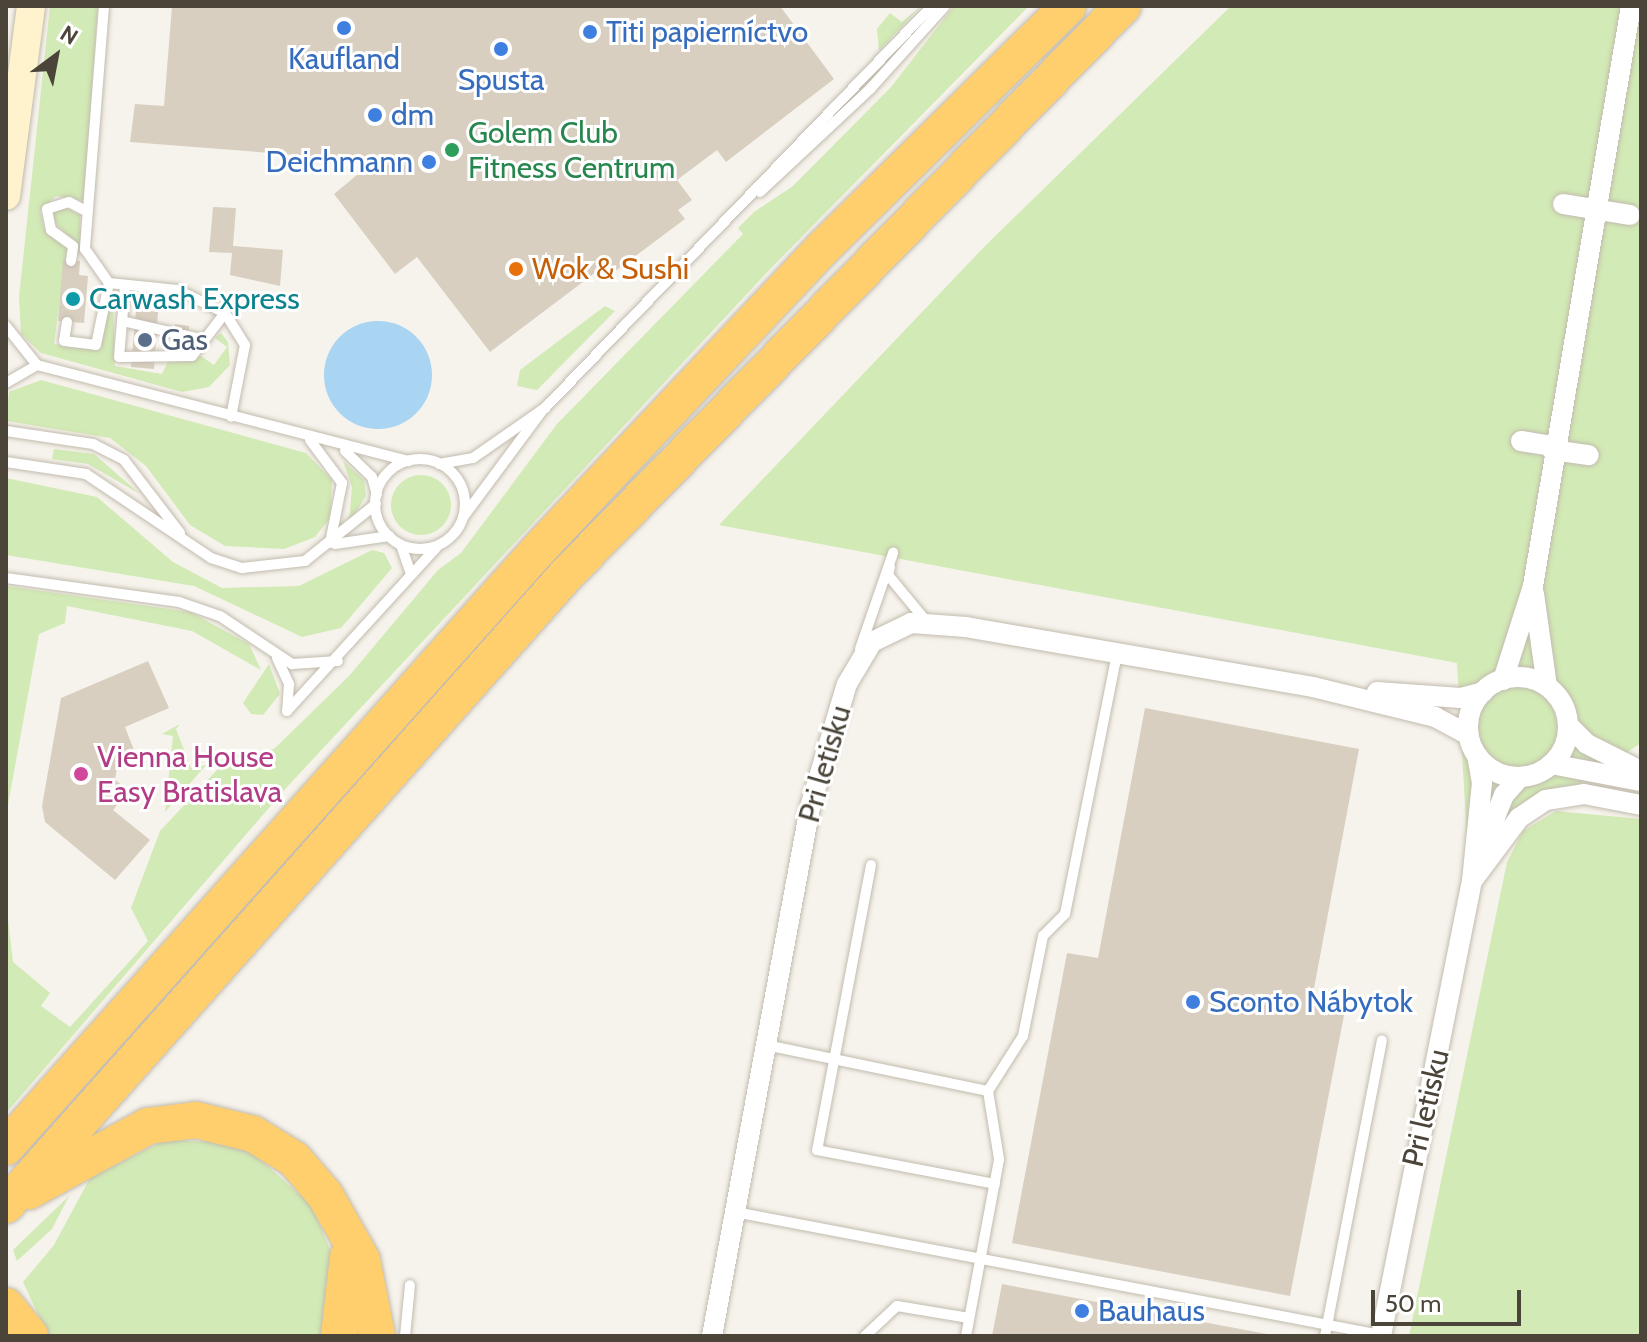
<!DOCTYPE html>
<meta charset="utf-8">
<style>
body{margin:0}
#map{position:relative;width:1647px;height:1342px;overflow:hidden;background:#f6f3ec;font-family:Cabin,sans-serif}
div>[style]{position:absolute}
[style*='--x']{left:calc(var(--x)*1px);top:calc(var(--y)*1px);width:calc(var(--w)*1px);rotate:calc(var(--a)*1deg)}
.green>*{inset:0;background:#d2eab5}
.round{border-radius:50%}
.water>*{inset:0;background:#a9d4f2}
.building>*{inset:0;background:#d8cfc1}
.roads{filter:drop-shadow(0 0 2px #c2bbae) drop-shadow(0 0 2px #c2bbae)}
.lane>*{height:10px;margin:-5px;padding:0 5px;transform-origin:5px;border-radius:5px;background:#fff}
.lane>.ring{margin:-5px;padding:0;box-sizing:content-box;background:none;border:10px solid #fff;border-radius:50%}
.street>*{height:20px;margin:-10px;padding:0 10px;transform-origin:10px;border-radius:10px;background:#fff}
.street>.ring{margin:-10px;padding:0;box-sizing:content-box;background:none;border:20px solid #fff;border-radius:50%}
.secondary>*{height:28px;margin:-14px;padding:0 14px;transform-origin:14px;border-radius:14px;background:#fff3cd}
.highway>*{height:36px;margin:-18px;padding:0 18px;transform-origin:18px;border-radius:18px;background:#ffcf6e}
.dots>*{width:22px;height:22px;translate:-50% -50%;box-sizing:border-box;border:4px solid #fff;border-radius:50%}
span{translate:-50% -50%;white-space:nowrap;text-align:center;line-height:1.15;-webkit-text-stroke:6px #fff;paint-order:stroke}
.shop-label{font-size:30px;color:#366cbe}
.left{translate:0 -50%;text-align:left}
.right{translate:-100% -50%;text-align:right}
.leisure-label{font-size:30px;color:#27864d}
.food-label{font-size:30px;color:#c56008}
.culture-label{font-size:30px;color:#0d838f}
.service-label{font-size:30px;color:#4e5e75}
.hotel-label{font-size:30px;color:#b23c85}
.street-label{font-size:30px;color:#4b4439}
.frame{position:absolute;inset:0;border:8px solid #4b4439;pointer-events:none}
.north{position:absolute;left:16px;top:16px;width:80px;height:80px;-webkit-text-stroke:6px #fff;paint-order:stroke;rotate:32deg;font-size:22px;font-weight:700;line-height:32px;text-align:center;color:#4b4439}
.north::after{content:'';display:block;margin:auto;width:28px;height:36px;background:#4b4439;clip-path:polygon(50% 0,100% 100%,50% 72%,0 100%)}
.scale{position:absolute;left:1371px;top:1290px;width:150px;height:36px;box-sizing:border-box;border:4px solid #4b4439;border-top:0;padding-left:10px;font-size:24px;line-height:28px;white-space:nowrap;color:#4b4439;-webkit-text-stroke:6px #fff;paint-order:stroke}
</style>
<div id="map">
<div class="green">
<div style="clip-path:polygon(50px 6px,98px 6px,84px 201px,56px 196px,40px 211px,44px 229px,67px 248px,54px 344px,98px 349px,113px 296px,115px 366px,162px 374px,168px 361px,201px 356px,214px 365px,227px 347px,215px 338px,221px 333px,228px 342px,230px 365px,209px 387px,182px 392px,41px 353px,21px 334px,19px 297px)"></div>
<div style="clip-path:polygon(921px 6px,879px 51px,877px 29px,890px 13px,902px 22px)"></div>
<div style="clip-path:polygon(954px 6px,1029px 6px,771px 268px,286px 788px,6px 1113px,6px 902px,13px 962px,50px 993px,41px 1006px,70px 1027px,148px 941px,131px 908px,160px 831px,231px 755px,274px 749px,349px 676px,438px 570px,461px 553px,557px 424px,743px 234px,738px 228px,754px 212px,793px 186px,891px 87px)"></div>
<div style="clip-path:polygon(1231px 6px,1641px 6px,1641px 743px,1533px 815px,1469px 877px,1457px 663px,719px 525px,985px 246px)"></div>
<div style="clip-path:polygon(64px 207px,80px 215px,81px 247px,51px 220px,53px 210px)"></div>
<div style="clip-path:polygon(605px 306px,615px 311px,537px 390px,517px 386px,520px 370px)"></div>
<div style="clip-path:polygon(41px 380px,306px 453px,332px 480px,330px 518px,315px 537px,284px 549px,225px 546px,190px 525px,146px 466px,110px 438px,6px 421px,9px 392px)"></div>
<div style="clip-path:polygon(54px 449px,94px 454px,140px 494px,88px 464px,52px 459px)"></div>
<div style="clip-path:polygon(343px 461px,364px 480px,366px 496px,349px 523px,352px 487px)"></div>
<div class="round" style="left:391px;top:475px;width:60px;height:60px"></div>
<div style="clip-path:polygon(6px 478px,97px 497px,173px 562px,222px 588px,299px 586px,372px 550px,384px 553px,392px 568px,341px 628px,302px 637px,194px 586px,6px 555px)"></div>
<div style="clip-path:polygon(6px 586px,190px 612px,249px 644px,261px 670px,192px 631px,67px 606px,65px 623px,39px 634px,6px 816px)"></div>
<div style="clip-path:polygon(269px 664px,280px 694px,263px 715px,251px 714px,243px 703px)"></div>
<div style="clip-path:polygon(180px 724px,176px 729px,191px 768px,206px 765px,165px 812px,173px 736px,162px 734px)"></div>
<div style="clip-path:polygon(1556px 811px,1641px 819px,1641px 1336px,1409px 1336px,1507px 862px,1523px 831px)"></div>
<div style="clip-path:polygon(165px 1140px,222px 1142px,252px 1152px,300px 1195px,306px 1191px,332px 1254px,324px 1336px,48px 1336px,23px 1282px,54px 1245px,90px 1178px)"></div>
<div style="clip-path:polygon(69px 1196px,52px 1229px,17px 1261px,13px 1250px)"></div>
</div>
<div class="water">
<div class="round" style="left:324px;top:321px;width:108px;height:108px"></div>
</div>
<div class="building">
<div style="clip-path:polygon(172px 6px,780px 6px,834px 79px,726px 162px,717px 150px,677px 180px,692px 200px,678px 210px,685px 219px,614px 272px,608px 263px,490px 352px,417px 257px,395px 274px,334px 194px,374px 161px,130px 142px,135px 104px,164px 106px)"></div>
<div style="clip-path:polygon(213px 207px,236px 208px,233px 246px,283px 250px,280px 286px,230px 275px,232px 253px,209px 252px)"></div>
<div style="clip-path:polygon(63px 260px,80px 261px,79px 275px,88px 276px,84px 323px,58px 321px)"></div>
<div style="clip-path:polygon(136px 310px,158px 312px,154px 369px,131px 367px)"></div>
<div style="clip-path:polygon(175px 324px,189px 326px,186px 362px,173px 361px)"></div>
<div style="clip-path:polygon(148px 661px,169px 708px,125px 727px,134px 750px,119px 756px,115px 780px,129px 790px,113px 810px,150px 840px,115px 880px,45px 822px,42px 806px,61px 698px)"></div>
<div style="clip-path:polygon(1145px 708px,1359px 749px,1312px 999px,1346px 1005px,1290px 1296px,1012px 1243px,1067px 953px,1098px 958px)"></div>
<div style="clip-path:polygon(1002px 1284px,1272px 1335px,1272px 1336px,992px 1336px)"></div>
</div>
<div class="roads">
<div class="lane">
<div style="--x:104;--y:6;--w:244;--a:94.5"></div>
<div style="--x:85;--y:249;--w:42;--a:54.8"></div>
<div style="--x:109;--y:283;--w:69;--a:5.8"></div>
<div style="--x:178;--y:290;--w:52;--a:26.1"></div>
<div style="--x:225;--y:313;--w:38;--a:58"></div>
<div style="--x:245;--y:345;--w:73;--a:101"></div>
<div style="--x:760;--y:192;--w:152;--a:-43.1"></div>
<div style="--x:871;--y:88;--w:110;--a:-47.9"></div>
<div style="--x:71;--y:261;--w:15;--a:-82"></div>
<div style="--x:73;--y:246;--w:27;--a:-144"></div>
<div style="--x:51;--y:230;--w:21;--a:-101"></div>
<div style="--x:47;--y:209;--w:23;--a:-18"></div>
<div style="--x:69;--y:202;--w:21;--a:28"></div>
<div style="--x:125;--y:286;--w:71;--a:94.8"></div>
<div style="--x:119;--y:357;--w:73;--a:-0.8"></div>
<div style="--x:192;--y:356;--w:54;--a:-52.5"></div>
<div style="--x:122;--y:321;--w:85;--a:12.9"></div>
<div style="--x:67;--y:322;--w:19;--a:99"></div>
<div style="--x:64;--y:341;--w:32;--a:7"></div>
<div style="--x:96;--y:345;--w:63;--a:-78.2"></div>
<div style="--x:6;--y:326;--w:50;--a:51.5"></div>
<div style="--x:37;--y:365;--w:384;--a:14.5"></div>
<div style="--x:6;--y:383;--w:36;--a:-30"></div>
<div style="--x:6;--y:431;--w:88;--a:8.5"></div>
<div style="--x:93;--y:444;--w:35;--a:27"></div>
<div style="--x:124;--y:460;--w:92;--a:52.5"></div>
<div style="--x:310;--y:440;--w:54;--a:53.3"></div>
<div style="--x:342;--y:483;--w:61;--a:101.3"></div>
<div style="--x:345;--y:451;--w:37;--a:44"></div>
<div style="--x:372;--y:477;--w:18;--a:74"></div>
<div class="ring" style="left:375px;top:459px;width:80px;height:80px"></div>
<div style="--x:6;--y:462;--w:81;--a:8.5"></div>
<div style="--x:86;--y:474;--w:151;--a:33.9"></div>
<div style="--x:211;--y:558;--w:33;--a:18"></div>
<div style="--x:242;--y:568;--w:63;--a:-6.3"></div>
<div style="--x:305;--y:561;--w:91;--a:-38.8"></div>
<div style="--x:439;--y:464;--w:35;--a:-10"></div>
<div style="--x:473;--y:458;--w:88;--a:-34.8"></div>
<div style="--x:545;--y:408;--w:558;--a:-46.09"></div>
<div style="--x:464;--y:516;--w:131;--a:-53.4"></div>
<div style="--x:335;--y:544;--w:55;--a:-8.4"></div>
<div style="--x:401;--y:545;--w:31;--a:71"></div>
<div style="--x:890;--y:567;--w:8;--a:104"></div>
<div style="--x:888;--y:575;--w:60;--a:50.4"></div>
<div style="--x:6;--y:578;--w:175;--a:7.9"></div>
<div style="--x:179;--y:602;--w:43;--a:18.9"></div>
<div style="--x:220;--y:616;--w:87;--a:33.7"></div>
<div style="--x:292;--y:664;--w:46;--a:-3.7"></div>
<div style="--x:860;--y:649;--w:102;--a:-71"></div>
<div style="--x:277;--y:658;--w:29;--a:65"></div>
<div style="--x:289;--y:684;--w:27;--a:94"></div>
<div style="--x:287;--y:711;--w:222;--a:-47.6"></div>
<div style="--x:871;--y:865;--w:290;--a:100.7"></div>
<div style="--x:817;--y:1150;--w:181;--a:10.8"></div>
<div style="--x:766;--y:1045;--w:227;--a:11.7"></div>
<div style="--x:735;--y:1212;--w:658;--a:10.78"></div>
<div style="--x:405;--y:1336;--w:51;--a:-84.4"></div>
<div style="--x:865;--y:1336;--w:44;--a:-43.2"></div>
<div style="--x:897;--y:1306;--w:73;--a:9.5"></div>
<div style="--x:966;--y:1336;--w:180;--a:-79.4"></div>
<div style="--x:999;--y:1159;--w:69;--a:-99.2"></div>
<div style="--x:988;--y:1091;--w:65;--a:-57.5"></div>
<div style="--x:1023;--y:1036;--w:102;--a:-78.7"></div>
<div style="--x:1043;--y:936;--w:31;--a:-45"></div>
<div style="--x:1065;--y:914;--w:266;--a:-78.7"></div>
<div style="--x:1325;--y:1336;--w:301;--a:-79.1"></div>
</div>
<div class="street">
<div style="--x:1563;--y:204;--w:68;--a:9.3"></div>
<div style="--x:1521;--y:441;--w:31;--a:9"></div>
<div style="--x:1552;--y:450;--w:37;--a:8"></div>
<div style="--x:1534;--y:594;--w:93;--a:82"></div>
<div class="ring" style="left:1468px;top:677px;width:80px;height:80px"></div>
<div style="--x:1503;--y:680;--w:99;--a:-72.3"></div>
<div style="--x:1533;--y:586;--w:588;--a:-80.41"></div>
<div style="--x:1377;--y:692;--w:84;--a:4.1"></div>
<div style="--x:1461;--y:698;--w:23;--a:-15"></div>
<div style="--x:1568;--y:725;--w:27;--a:45"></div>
<div style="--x:1587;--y:744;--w:60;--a:26.6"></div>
<div style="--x:1551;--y:764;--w:92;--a:10.7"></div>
<div style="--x:1483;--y:847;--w:56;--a:-68"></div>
<div style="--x:1504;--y:795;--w:24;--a:-48"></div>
<div style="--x:1472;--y:881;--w:79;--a:-53.3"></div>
<div style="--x:1519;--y:818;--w:32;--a:-34"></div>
<div style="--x:1546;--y:800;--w:38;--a:-9"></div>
<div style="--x:1584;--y:794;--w:58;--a:10.9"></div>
<div style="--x:712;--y:1336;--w:538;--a:-79.5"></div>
<div style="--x:810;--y:807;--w:128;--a:-73.3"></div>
<div style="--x:847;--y:684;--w:49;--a:-59.2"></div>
<div style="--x:872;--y:642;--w:43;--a:-26"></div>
<div style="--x:911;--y:623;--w:55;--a:4.2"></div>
<div style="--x:966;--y:627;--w:352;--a:9.8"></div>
<div style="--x:1313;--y:687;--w:126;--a:13.8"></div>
<div style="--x:1435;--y:717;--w:38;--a:28"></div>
<div style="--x:1381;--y:1336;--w:464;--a:-78.7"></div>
<div style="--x:1472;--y:881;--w:99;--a:-84.2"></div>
<div style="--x:1482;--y:783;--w:28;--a:-100"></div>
</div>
<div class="secondary">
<div style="--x:6;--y:196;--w:192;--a:-82.5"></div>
</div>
<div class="highway">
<div style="--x:6;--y:1147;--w:804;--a:-48.28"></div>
<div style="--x:541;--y:547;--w:411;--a:-46.7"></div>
<div style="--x:823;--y:248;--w:344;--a:-44.6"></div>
<div style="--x:29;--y:1191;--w:136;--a:-28.6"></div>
<div style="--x:148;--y:1126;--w:48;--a:-7.1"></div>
<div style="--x:196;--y:1120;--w:59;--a:13.8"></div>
<div style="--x:253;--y:1134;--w:48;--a:31.4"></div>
<div style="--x:294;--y:1159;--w:48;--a:49.3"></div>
<div style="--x:325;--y:1195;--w:75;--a:60.4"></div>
<div style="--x:362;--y:1260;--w:77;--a:78.8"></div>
<div style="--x:6;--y:1205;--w:846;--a:-48.36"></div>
<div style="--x:568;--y:573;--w:793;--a:-45.61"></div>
<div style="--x:6;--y:1306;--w:38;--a:51"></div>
<div style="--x:339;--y:1336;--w:80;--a:-83.5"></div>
</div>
</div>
<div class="dots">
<div style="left:344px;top:28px;background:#3f7fe0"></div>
<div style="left:590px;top:32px;background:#3f7fe0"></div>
<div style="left:501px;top:49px;background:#3f7fe0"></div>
<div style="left:375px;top:115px;background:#3f7fe0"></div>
<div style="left:452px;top:150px;background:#2e9e5b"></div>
<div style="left:429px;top:162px;background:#3f7fe0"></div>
<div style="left:516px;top:269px;background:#e8710a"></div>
<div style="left:73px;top:299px;background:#0f9aa8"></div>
<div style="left:145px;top:340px;background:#5c6f8a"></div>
<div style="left:81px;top:774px;background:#d1479c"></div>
<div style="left:1193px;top:1002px;background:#3f7fe0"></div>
<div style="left:1082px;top:1311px;background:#3f7fe0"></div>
</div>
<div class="shop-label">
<span class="left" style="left:606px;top:32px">Titi papierníctvo</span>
<span style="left:344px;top:59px">Kaufland</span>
<span style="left:501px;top:80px">Spusta</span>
<span class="left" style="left:391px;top:115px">dm</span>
<span class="right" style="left:413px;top:162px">Deichmann</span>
<span class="left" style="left:1209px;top:1002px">Sconto Nábytok</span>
<span class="left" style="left:1098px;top:1311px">Bauhaus</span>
</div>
<div class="leisure-label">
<span class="left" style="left:468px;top:150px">Golem Club<br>Fitness Centrum</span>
</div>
<div class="food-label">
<span class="left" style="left:532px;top:269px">Wok &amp; Sushi</span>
</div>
<div class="culture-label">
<span class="left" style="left:89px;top:299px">Carwash Express</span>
</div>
<div class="service-label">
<span class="left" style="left:161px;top:340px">Gas</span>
</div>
<div class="hotel-label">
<span class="left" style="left:97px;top:774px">Vienna House<br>Easy Bratislava</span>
</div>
<div class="street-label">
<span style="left:825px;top:764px;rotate:-74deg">Pri letisku</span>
<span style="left:1426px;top:1108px;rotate:-77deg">Pri letisku</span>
</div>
<div class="frame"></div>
<div class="north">N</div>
<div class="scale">50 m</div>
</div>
